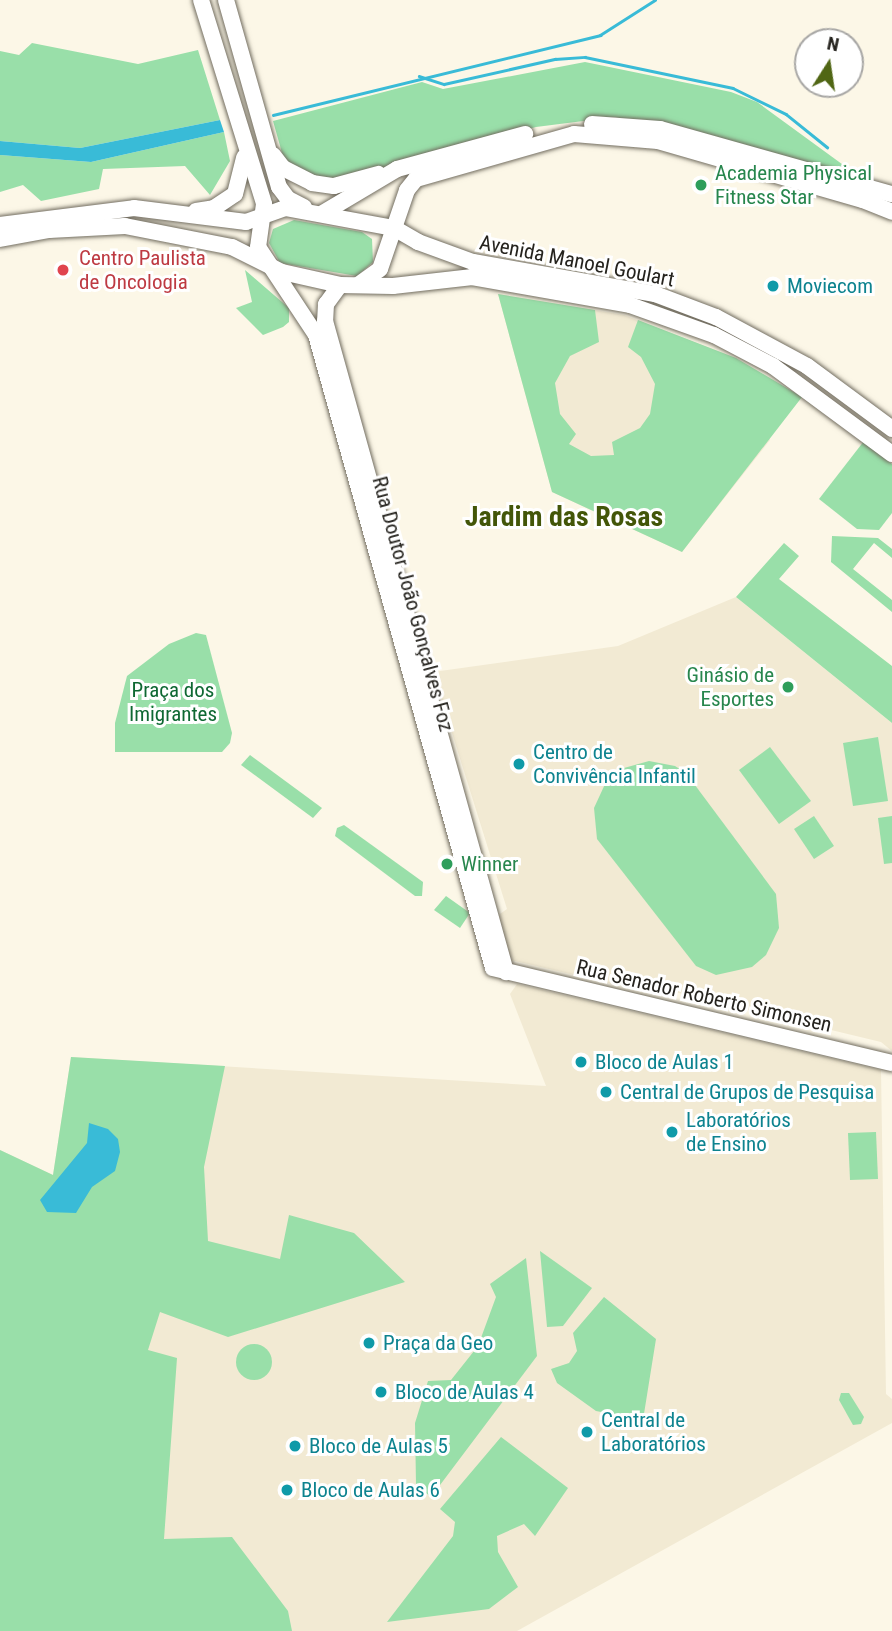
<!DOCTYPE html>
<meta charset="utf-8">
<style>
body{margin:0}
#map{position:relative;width:892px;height:1631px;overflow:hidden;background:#fcf7e7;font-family:"Roboto Condensed",sans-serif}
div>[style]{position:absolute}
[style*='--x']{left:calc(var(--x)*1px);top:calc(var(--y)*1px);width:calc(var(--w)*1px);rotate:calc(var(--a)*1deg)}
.built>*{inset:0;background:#f2ead3}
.green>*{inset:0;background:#99dfa9}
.round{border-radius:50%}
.water>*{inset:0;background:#39bbd7}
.stream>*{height:2.5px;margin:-1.25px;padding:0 1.25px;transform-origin:1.25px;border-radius:1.25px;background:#39bbd7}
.roads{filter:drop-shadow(0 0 2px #726d60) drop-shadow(0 0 2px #726d60)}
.secondary>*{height:16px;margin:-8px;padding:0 8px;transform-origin:8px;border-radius:8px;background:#fff}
.dots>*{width:19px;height:19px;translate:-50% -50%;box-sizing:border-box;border:4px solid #fff;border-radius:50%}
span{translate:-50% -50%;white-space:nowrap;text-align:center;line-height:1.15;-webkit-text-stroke:6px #fff;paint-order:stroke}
.leisure-label{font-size:21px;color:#27864d}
.left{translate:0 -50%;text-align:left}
.right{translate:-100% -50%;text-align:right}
.health-label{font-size:21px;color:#be3a42}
.street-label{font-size:21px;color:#25231e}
.culture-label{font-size:21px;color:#0d838f}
.park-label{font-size:21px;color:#0e6832}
.district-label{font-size:28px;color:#435609;font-weight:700}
.north{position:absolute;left:794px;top:28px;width:70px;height:70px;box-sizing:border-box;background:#fff;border:2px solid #a8a7a5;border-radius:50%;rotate:12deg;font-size:19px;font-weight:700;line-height:28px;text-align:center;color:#25231e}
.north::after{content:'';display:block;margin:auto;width:24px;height:32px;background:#506614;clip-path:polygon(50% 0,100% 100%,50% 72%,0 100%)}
</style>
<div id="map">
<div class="built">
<div style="clip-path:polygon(498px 294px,624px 315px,736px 358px,770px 440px,682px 552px,552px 492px)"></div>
<div style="clip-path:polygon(736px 597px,892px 723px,892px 1051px,881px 1042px,698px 998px,667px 990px,659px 995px,511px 960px,497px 916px,507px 909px,433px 672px,618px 646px)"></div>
<div style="clip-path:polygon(517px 984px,881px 1070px,886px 1394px,892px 1399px,892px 1423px,517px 1631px,0 1631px,0 1150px,53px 1175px,71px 1057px,546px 1086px,510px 994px)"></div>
</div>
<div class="green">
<div style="clip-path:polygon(32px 43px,138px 64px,198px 50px,220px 120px,80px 148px,0 141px,0 51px,19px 55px)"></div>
<div style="clip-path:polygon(585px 62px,731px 92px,757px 102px,846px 167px,844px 174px,615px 117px,536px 127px,335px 182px,313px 177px,284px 160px,273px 121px,422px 82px,443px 89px)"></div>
<div style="clip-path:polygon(224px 132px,230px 161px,210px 195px,185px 166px,103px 169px,99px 189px,41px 201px,23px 185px,0 192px,0 155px,91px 162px)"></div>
<div style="clip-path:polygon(294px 220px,362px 232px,372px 239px,373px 262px,357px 276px,280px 263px,269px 243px,273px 229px)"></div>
<div style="clip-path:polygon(245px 270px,289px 308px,289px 322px,283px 327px,263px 335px,236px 308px,252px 302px)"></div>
<div style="clip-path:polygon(498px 294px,595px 310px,599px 342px,570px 356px,555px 383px,560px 414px,576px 434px,569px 444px,591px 456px,614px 455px,612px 442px,640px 428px,650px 414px,655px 384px,641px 357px,628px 347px,638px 320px,736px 358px,802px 397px,682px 552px,552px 492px)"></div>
<div style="clip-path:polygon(864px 441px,892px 464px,892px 513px,879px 530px,857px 529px,819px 499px)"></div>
<div style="clip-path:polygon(832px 536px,878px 538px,892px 549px,892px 558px,874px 543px,853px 569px,892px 600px,892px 612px,831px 562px)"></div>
<div style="clip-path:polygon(784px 543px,799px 556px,779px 579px,892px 666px,892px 723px,736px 597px)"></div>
<div style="clip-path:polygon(196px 633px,206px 635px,232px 733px,230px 743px,222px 752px,115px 752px,115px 723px,127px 676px,169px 644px)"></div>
<div style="clip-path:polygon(878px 737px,888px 801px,853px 806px,843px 743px)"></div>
<div style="clip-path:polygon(770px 747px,811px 801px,779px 824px,739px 770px)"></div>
<div style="clip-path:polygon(250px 755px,322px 808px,313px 818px,241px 765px)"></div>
<div style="clip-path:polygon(649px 761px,675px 766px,686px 773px,776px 894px,779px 928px,766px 955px,752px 967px,716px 975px,696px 966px,597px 839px,594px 808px,606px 782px,624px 768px)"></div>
<div style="clip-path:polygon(814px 816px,834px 846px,814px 859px,794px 829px)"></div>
<div style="clip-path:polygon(892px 816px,892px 863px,884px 864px,878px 818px)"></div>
<div style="clip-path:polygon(344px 825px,423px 882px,422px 896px,415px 896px,335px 836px,337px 828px)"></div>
<div style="clip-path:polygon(446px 896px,470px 913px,460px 928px,434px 910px)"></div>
<div style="clip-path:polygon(71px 1057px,225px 1066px,204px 1167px,208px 1241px,280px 1259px,289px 1215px,354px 1233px,405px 1282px,228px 1337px,160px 1312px,148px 1350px,177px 1358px,164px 1539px,232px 1537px,288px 1611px,292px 1631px,0 1631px,0 1150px,53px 1175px)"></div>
<div style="clip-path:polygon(876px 1132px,878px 1179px,850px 1180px,848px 1133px)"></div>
<div style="clip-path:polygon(540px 1251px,592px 1288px,563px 1326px,547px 1327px)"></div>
<div style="clip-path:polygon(526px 1258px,537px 1356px,431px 1497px,416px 1485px,415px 1423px,428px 1381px,451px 1380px,478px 1346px,496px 1297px,490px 1284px)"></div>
<div style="clip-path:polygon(604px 1297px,656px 1339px,643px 1420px,596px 1411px,557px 1383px,551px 1369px,569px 1363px,577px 1351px,573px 1333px)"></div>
<div class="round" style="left:236px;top:1344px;width:36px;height:36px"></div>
<div style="clip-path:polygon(841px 1393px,849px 1393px,864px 1417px,861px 1424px,853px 1425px,839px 1400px)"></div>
<div style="clip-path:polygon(501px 1437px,568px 1488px,535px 1536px,524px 1524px,497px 1536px,498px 1552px,518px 1587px,489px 1609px,387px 1622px,453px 1536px,455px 1522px,440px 1509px)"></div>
</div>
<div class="water">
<div style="clip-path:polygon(220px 120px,224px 132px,91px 162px,0 155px,0 141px,80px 148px)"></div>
<div style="clip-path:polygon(89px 1123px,108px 1129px,118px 1139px,120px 1152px,115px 1171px,92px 1187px,76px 1213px,47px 1212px,40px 1200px,87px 1143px)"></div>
</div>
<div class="stream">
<div style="--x:419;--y:76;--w:26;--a:18"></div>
<div style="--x:444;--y:84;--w:114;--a:-12.7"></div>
<div style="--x:555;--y:59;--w:30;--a:-4"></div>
<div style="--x:585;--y:57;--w:151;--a:11.8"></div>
<div style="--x:733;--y:88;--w:59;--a:26.1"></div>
<div style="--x:786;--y:114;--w:53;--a:38.8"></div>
<div style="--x:273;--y:115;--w:337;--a:-13.7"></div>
<div style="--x:600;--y:35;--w:65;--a:-32.5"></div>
</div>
<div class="roads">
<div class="secondary">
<div style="--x:201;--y:0;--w:214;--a:72.8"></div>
<div style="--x:264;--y:204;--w:43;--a:97.9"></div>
<div style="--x:258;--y:247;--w:105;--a:56.6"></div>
<div style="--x:316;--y:335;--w:657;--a:74.38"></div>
<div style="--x:493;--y:968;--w:410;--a:13.4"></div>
<div style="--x:226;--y:0;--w:194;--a:74.2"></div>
<div style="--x:279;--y:187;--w:15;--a:53"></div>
<div style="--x:288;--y:199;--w:18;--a:27"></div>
<div style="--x:592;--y:124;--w:68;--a:4.2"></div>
<div style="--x:660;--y:129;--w:241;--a:15.7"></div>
<div style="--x:273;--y:155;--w:16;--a:52"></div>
<div style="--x:283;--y:168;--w:33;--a:27"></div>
<div style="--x:312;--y:183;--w:22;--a:8"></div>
<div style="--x:334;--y:186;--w:46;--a:-15.3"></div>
<div style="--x:196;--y:211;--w:18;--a:-9"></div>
<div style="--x:214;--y:208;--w:25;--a:-34"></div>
<div style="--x:235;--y:194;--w:38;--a:-76"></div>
<div style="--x:323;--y:213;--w:86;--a:-30.7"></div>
<div style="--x:397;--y:169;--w:133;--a:-15.3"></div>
<div style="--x:0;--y:225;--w:135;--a:-7.2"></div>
<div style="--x:134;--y:208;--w:113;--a:7.1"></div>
<div style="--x:246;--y:222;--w:41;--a:-19.7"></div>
<div style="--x:285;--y:208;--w:111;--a:10.4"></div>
<div style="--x:394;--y:228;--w:28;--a:30"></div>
<div style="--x:418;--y:242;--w:59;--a:20"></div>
<div style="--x:473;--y:262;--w:185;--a:10"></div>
<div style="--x:655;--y:294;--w:65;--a:20.7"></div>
<div style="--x:716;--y:317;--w:103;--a:28.3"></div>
<div style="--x:807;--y:366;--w:106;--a:36.5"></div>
<div style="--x:0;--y:239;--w:50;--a:-10.4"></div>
<div style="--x:49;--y:230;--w:76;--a:-3"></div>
<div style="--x:125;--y:226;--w:109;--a:11.1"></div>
<div style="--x:232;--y:247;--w:56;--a:26.6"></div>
<div style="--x:282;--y:272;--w:59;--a:12.6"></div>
<div style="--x:340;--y:285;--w:53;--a:1.1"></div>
<div style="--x:393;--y:286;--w:80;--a:-6.5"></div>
<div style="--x:472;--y:277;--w:160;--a:10"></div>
<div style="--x:630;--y:305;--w:89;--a:19.7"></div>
<div style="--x:714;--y:335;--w:67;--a:27.7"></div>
<div style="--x:773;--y:366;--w:148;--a:36.5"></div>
<div style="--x:340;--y:285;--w:24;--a:126"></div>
<div style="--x:326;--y:304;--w:17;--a:93"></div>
<div style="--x:325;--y:321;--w:676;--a:74.46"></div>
<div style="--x:358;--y:285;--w:27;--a:-36"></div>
<div style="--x:380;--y:269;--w:83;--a:-71.1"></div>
<div style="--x:407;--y:190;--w:14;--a:-51"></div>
<div style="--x:416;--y:179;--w:164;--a:-15.9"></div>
<div style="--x:574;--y:134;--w:84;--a:4.8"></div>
<div style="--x:658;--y:141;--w:213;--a:16.1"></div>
<div style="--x:863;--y:200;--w:31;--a:22"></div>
</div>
</div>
<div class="dots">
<div style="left:701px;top:185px;background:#2e9e5b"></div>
<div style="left:63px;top:270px;background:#e0444e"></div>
<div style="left:773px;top:286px;background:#0f9aa8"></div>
<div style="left:788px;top:687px;background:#2e9e5b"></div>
<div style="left:519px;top:764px;background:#0f9aa8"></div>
<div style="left:447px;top:864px;background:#2e9e5b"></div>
<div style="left:581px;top:1062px;background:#0f9aa8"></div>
<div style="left:606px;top:1092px;background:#0f9aa8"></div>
<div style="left:672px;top:1132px;background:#0f9aa8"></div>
<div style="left:369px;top:1343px;background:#0f9aa8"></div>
<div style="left:381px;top:1392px;background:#0f9aa8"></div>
<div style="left:587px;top:1432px;background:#0f9aa8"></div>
<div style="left:295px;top:1446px;background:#0f9aa8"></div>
<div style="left:287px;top:1490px;background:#0f9aa8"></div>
</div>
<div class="leisure-label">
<span class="left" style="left:715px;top:185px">Academia Physical<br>Fitness Star</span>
<span class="right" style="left:774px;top:687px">Ginásio de<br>Esportes</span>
<span class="left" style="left:461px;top:864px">Winner</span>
</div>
<div class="health-label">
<span class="left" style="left:79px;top:270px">Centro Paulista<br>de Oncologia</span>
</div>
<div class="street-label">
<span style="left:577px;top:261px;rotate:11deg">Avenida Manoel Goulart</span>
<span style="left:413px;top:604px;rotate:75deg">Rua Doutor João Gonçalves Foz</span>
<span style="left:704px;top:996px;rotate:13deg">Rua Senador Roberto Simonsen</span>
</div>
<div class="culture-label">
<span class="left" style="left:787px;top:286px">Moviecom</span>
<span class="left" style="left:533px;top:764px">Centro de<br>Convivência Infantil</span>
<span class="left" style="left:595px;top:1062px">Bloco de Aulas 1</span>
<span class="left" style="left:620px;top:1092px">Central de Grupos de Pesquisa</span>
<span class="left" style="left:686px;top:1132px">Laboratórios<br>de Ensino</span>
<span class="left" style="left:383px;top:1343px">Praça da Geo</span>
<span class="left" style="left:395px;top:1392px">Bloco de Aulas 4</span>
<span class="left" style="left:601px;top:1432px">Central de<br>Laboratórios</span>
<span class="left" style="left:309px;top:1446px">Bloco de Aulas 5</span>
<span class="left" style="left:301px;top:1490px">Bloco de Aulas 6</span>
</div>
<div class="park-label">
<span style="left:173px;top:702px">Praça dos<br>Imigrantes</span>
</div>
<div class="district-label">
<span style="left:564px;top:517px">Jardim das Rosas</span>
</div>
<div class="north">N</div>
</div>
